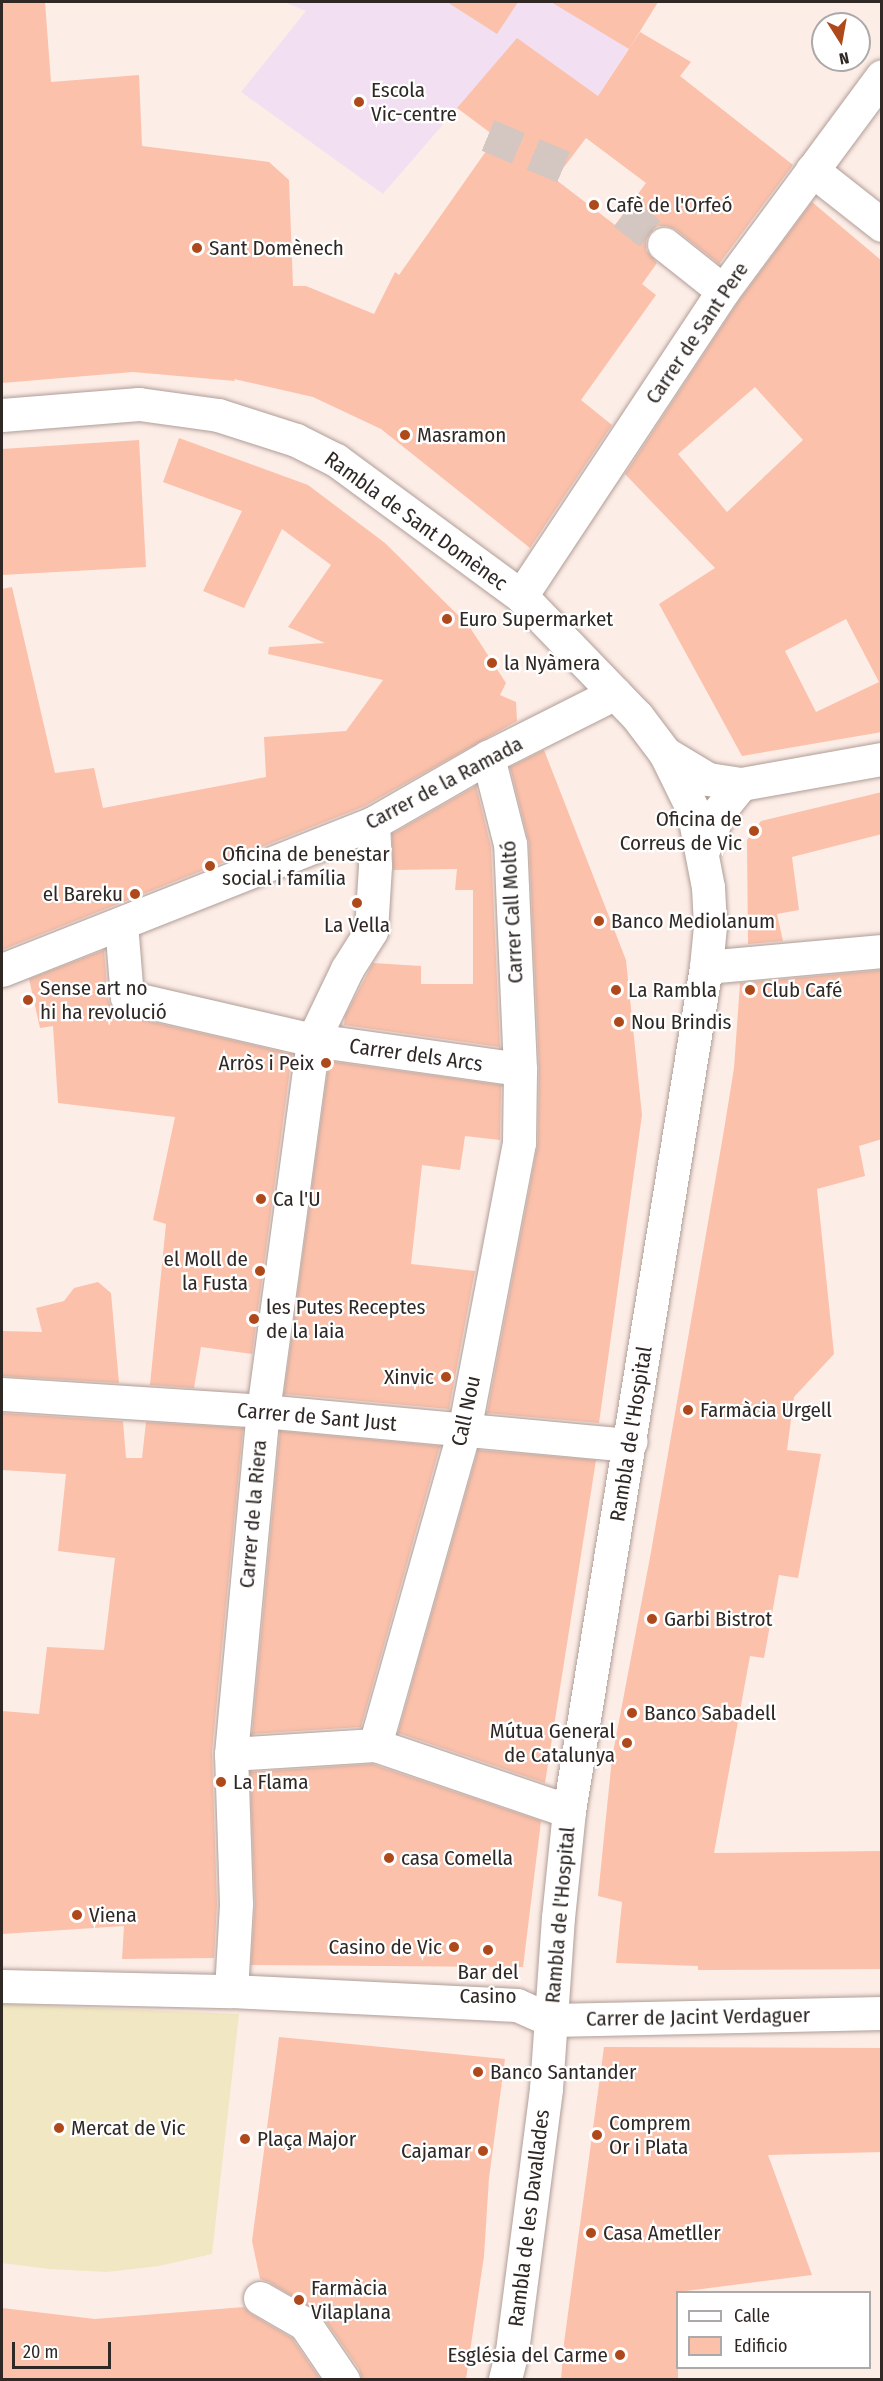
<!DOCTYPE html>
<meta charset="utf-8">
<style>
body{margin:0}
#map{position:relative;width:883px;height:2381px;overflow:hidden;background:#fdede7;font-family:"Fira Sans Condensed",sans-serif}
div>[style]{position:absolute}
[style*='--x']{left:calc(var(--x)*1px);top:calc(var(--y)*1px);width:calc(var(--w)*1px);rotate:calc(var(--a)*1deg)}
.education>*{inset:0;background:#f2e0f2}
.sand>*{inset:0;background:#f1e7c2}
.building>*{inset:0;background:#fbc1ab}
.minor-tunnel>*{height:33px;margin-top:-16.5px;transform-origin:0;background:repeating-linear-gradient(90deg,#d4c6c0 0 33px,transparent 0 49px)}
.roads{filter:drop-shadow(0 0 2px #b09e97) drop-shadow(0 0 2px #b09e97)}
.minor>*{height:33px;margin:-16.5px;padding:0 16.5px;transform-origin:16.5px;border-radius:16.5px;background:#fff}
.dots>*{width:16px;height:16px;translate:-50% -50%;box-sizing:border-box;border:3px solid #fff;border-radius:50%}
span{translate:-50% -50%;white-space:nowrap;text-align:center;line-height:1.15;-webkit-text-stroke:4.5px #fff;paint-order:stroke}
.poi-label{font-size:21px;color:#2f2825}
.left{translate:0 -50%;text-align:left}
.right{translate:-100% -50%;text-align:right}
.street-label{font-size:21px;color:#2f2825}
.frame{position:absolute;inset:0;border:3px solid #2f2825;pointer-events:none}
.legend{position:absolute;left:676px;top:2291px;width:195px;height:78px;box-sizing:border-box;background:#fff;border:2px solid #aca9a8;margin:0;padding:8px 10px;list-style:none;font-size:18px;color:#2f2825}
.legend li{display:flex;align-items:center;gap:12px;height:30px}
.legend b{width:30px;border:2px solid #aca9a8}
.north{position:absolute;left:811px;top:12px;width:60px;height:60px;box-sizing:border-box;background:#fff;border:2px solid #aca9a8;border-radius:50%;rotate:169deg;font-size:16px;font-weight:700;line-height:24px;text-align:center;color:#2f2825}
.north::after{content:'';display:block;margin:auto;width:21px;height:27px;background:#ae491b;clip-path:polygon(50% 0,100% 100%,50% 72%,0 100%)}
.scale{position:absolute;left:12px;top:2342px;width:99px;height:27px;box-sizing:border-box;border:3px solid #2f2825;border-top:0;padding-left:8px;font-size:18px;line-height:21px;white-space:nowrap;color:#2f2825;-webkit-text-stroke:4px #fff;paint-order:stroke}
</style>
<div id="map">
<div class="education">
<div style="clip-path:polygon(284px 2px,658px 2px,598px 96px,517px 39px,383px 194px,241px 92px,306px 11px)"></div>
</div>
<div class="sand">
<div style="clip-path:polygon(2px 2004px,239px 2014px,212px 2254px,159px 2266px,107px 2272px,49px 2269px,2px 2263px)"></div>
</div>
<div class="building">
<div style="clip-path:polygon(evenodd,2px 2px,45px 2px,51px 82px,139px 75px,142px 146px,269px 162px,289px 180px,293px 286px,306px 286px,374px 314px,395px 272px,399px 275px,496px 137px,457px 108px,517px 38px,598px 96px,640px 32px,691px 62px,680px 76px,793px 165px,719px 264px,675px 229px,667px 226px,658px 226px,649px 233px,646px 241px,646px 250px,657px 263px,642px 284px,656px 295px,581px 400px,612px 425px,530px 548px,381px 429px,313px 397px,234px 379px,235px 381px,133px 372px,2px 383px,2px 2px,586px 138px,646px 183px,615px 225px,555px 179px,586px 138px)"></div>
<div style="clip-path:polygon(447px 2px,518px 2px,497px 34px)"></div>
<div style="clip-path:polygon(551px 2px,658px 2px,629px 49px)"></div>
<div style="clip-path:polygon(evenodd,812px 202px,882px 261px,882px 732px,742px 756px,659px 604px,715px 568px,625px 474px,738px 302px,812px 202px,755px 387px,803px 440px,727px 512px,678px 454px,755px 387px,812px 202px,846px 619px,879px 682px,816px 712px,785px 651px,846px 619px)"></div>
<div style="clip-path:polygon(179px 438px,308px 485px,385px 543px,469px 626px,506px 683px,500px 695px,516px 702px,517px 721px,365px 806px,2px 950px,2px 589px,12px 587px,55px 773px,94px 768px,103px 808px,266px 777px,264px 737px,346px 731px,383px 680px,268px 654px,269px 647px,325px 643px,288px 627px,331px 565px,282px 529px,244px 608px,203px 591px,242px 511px,163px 482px)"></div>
<div style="clip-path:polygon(139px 440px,146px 567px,2px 575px,2px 449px)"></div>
<div style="clip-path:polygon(544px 750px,626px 960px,642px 1115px,599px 1423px,487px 1413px,538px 1143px,539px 1068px,529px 843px,510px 767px)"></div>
<div style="clip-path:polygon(476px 786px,491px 847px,500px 1047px,344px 1025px,345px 1016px,373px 963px,421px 966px,421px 984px,473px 984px,473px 890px,455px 890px,457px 869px,393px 870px,392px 834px)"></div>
<div style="clip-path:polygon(882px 792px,882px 834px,792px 857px,799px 910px,777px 914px,783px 941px,748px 944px,747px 840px,761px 821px)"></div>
<div style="clip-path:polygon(104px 950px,108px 999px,112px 1009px,122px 1015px,292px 1054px,252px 1354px,201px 1347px,194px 1388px,150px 1385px,166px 1224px,153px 1220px,175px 1117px,58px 1103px,53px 1026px,40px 1028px,29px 979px)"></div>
<div style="clip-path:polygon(882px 970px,882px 1139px,859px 1146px,865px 1176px,817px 1189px,834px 1354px,794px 1397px,787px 1450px,821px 1454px,798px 1578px,779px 1575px,764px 1658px,750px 1656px,714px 1853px,882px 1851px,882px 1969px,698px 1970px,698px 1966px,616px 1963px,622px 1902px,598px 1896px,612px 1758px,651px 1552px,724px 1130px,734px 1068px,740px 983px)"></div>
<div style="clip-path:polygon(329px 1061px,501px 1085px,500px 1140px,465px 1136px,460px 1170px,422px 1165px,411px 1264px,475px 1271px,449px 1409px,284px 1394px)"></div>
<div style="clip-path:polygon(98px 1282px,111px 1293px,119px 1383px,2px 1376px,2px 1331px,42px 1332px,36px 1308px,64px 1301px,74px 1288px)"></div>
<div style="clip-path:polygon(2px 1413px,123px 1421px,126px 1458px,142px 1458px,146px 1422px,243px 1428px,212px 1752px,217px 1904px,214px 1958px,122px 1959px,124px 1926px,2px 1934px,2px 1711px,39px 1714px,47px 1647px,104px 1650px,115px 1558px,58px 1551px,66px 1474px,2px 1470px)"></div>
<div style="clip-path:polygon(280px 1431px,440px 1446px,361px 1727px,252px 1734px)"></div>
<div style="clip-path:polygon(478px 1450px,596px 1460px,545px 1783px,398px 1733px)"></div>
<div style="clip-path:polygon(372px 1764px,541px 1821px,523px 1967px,251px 1965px,255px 1903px,250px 1772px)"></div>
<div style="clip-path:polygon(279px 2037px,505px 2059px,489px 2178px,484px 2256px,466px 2379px,362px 2379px,359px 2369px,320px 2313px,269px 2282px,260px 2279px,252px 2241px)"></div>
<div style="clip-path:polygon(604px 2047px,882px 2048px,882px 2152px,768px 2155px,812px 2275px,678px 2292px,678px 2379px,561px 2379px,564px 2343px)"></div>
<div style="clip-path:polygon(244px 2307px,251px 2314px,292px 2338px,320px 2379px,2px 2379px,2px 2308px,95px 2319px)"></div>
</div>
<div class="minor-tunnel">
<div style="--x:488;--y:135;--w:82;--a:22.8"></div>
<div style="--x:624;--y:213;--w:51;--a:37.8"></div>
</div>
<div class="roads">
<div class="minor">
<div style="--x:812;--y:170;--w:89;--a:38.2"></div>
<div style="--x:664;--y:244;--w:75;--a:38.5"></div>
<div style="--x:2;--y:415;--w:137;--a:-4.6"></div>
<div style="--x:139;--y:404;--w:80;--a:7.9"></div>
<div style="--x:218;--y:415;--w:82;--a:17.8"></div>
<div style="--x:296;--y:440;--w:45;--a:26.6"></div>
<div style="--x:336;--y:460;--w:230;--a:36.3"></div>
<div style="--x:521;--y:596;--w:167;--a:46"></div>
<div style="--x:637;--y:716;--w:46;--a:52.9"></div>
<div style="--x:665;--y:753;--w:64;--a:63.8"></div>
<div style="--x:693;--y:810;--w:78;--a:79"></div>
<div style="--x:708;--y:887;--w:39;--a:87"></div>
<div style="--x:710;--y:926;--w:41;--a:95.6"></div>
<div style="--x:706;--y:967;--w:855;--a:99.22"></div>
<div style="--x:569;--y:1811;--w:107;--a:95.9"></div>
<div style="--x:558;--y:1917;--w:172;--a:94"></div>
<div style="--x:546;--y:2089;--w:264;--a:97.4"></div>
<div style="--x:512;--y:2351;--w:30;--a:104"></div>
<div style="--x:521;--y:596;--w:366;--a:-56.5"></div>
<div style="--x:723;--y:291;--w:267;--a:-53.5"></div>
<div style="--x:665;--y:753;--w:50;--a:31.2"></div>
<div style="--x:708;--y:779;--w:33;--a:9"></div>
<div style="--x:741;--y:784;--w:143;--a:-10.1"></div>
<div style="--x:703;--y:850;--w:43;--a:-67"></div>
<div style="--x:720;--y:810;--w:33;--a:-51"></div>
<div style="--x:121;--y:924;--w:73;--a:85.3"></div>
<div style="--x:127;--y:997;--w:191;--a:13"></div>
<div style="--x:313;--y:1040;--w:209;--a:8"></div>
<div style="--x:706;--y:967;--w:177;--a:-5.2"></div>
<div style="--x:2;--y:970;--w:399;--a:-21.6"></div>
<div style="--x:373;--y:823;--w:133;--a:-29.9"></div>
<div style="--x:488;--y:757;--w:142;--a:-26.7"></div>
<div style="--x:2;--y:1394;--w:262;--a:3.7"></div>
<div style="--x:263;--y:1411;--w:361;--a:5.3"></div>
<div style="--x:622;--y:1444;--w:9;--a:-18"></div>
<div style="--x:375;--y:1745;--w:326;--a:-74.2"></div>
<div style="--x:464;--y:1431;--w:293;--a:-79.2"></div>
<div style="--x:519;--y:1143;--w:74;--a:-89.2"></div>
<div style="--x:520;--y:1069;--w:225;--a:-92.5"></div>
<div style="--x:510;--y:844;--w:90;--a:-104.2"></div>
<div style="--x:231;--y:1754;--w:144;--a:-3.6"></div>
<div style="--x:375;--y:1745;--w:205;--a:18.8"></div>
<div style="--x:2;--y:1986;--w:229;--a:1.3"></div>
<div style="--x:231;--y:1991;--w:286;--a:2.8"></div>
<div style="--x:517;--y:2005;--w:37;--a:24"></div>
<div style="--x:551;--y:2020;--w:331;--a:-1.2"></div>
<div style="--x:231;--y:1991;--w:87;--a:-86.7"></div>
<div style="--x:236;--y:1904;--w:150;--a:-91.9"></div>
<div style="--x:231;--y:1754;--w:344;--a:-84.7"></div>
<div style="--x:263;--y:1411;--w:374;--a:-82.3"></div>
<div style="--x:313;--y:1040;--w:79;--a:-64.4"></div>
<div style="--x:347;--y:969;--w:45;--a:-57.7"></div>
<div style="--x:371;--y:931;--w:66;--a:-86.5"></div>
<div style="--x:375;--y:865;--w:42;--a:-92.7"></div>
<div style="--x:260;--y:2298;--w:52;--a:30"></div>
<div style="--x:305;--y:2324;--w:68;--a:55.8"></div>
</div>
</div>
<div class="dots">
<div style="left:359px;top:102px;background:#ae491b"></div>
<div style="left:594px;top:205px;background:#ae491b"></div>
<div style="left:197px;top:248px;background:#ae491b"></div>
<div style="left:405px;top:435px;background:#ae491b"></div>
<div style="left:447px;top:619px;background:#ae491b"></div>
<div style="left:492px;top:663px;background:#ae491b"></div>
<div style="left:754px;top:831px;background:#ae491b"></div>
<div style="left:210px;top:866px;background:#ae491b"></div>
<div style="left:135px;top:894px;background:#ae491b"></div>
<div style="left:357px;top:903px;background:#ae491b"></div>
<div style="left:599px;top:921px;background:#ae491b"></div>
<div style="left:616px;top:990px;background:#ae491b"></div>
<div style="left:750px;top:990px;background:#ae491b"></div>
<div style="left:28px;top:1000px;background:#ae491b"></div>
<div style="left:619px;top:1022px;background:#ae491b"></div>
<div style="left:326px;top:1063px;background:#ae491b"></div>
<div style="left:261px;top:1199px;background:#ae491b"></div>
<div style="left:260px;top:1271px;background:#ae491b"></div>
<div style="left:254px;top:1319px;background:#ae491b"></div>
<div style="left:446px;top:1377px;background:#ae491b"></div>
<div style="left:688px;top:1410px;background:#ae491b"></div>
<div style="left:652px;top:1619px;background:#ae491b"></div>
<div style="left:632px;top:1713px;background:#ae491b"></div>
<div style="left:627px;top:1743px;background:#ae491b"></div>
<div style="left:221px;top:1782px;background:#ae491b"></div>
<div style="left:389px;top:1858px;background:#ae491b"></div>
<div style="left:77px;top:1915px;background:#ae491b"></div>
<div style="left:454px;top:1947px;background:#ae491b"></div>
<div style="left:488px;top:1950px;background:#ae491b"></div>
<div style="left:478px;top:2072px;background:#ae491b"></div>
<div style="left:59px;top:2128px;background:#ae491b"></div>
<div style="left:597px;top:2135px;background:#ae491b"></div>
<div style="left:245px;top:2139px;background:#ae491b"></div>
<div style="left:483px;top:2151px;background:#ae491b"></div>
<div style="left:591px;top:2233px;background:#ae491b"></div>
<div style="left:299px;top:2300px;background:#ae491b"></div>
<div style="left:620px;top:2355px;background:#ae491b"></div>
</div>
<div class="poi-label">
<span class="left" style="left:371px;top:102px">Escola<br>Vic-centre</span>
<span class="left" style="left:606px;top:205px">Cafè de l'Orfeó</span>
<span class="left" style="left:209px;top:248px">Sant Domènech</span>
<span class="left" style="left:417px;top:435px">Masramon</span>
<span class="left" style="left:459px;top:619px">Euro Supermarket</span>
<span class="left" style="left:504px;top:663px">la Nyàmera</span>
<span class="right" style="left:742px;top:831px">Oficina de<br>Correus de Vic</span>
<span class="left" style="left:222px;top:866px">Oficina de benestar<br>social i família</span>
<span class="right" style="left:123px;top:894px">el Bareku</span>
<span class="left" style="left:611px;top:921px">Banco Mediolanum</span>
<span style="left:357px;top:925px">La Vella</span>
<span class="left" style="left:40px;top:1000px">Sense art no<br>hi ha revolució</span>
<span class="left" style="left:628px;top:990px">La Rambla</span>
<span class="left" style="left:762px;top:990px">Club Café</span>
<span class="left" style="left:631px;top:1022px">Nou Brindis</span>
<span class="right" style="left:314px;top:1063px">Arròs i Peix</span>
<span class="left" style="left:273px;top:1199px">Ca l'U</span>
<span class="right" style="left:248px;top:1271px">el Moll de<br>la Fusta</span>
<span class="left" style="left:266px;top:1319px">les Putes Receptes<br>de la Iaia</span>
<span class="right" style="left:434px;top:1377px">Xinvic</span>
<span class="left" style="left:700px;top:1410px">Farmàcia Urgell</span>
<span class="left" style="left:664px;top:1619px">Garbi Bistrot</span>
<span class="left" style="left:644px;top:1713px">Banco Sabadell</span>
<span class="right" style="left:615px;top:1743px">Mútua General<br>de Catalunya</span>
<span class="left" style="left:233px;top:1782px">La Flama</span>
<span class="left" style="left:401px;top:1858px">casa Comella</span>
<span class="left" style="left:89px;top:1915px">Viena</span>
<span class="right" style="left:442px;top:1947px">Casino de Vic</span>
<span style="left:488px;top:1984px">Bar del<br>Casino</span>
<span class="left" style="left:490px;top:2072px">Banco Santander</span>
<span class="left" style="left:609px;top:2135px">Comprem<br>Or i Plata</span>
<span class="left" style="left:71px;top:2128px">Mercat de Vic</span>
<span class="left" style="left:257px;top:2139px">Plaça Major</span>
<span class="right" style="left:471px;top:2151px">Cajamar</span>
<span class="left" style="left:603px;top:2233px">Casa Ametller</span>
<span class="left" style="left:311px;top:2300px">Farmàcia<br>Vilaplana</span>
<span class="right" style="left:608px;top:2355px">Església del Carme</span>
</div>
<div class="street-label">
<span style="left:697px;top:333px;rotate:-56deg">Carrer de Sant Pere</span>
<span style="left:416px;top:521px;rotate:36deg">Rambla de Sant Domènec</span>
<span style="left:444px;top:783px;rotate:-28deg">Carrer de la Ramada</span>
<span style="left:512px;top:912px;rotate:-93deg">Carrer Call Moltó</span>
<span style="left:416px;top:1055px;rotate:8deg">Carrer dels Arcs</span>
<span style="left:466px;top:1411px;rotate:-78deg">Call Nou</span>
<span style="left:317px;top:1417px;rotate:5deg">Carrer de Sant Just</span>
<span style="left:631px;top:1434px;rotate:-81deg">Rambla de l'Hospital</span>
<span style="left:253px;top:1514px;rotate:-85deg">Carrer de la Riera</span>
<span style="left:560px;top:1915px;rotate:-85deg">Rambla de l'Hospital</span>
<span style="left:698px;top:2017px;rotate:-1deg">Carrer de Jacint Verdaguer</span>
<span style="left:529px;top:2218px;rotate:-83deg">Rambla de les Davallades</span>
</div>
<div class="frame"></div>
<ul class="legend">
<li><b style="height:8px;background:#fff"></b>Calle</li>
<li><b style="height:16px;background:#fbc1ab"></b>Edificio</li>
</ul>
<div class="north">N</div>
<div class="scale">20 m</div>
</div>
